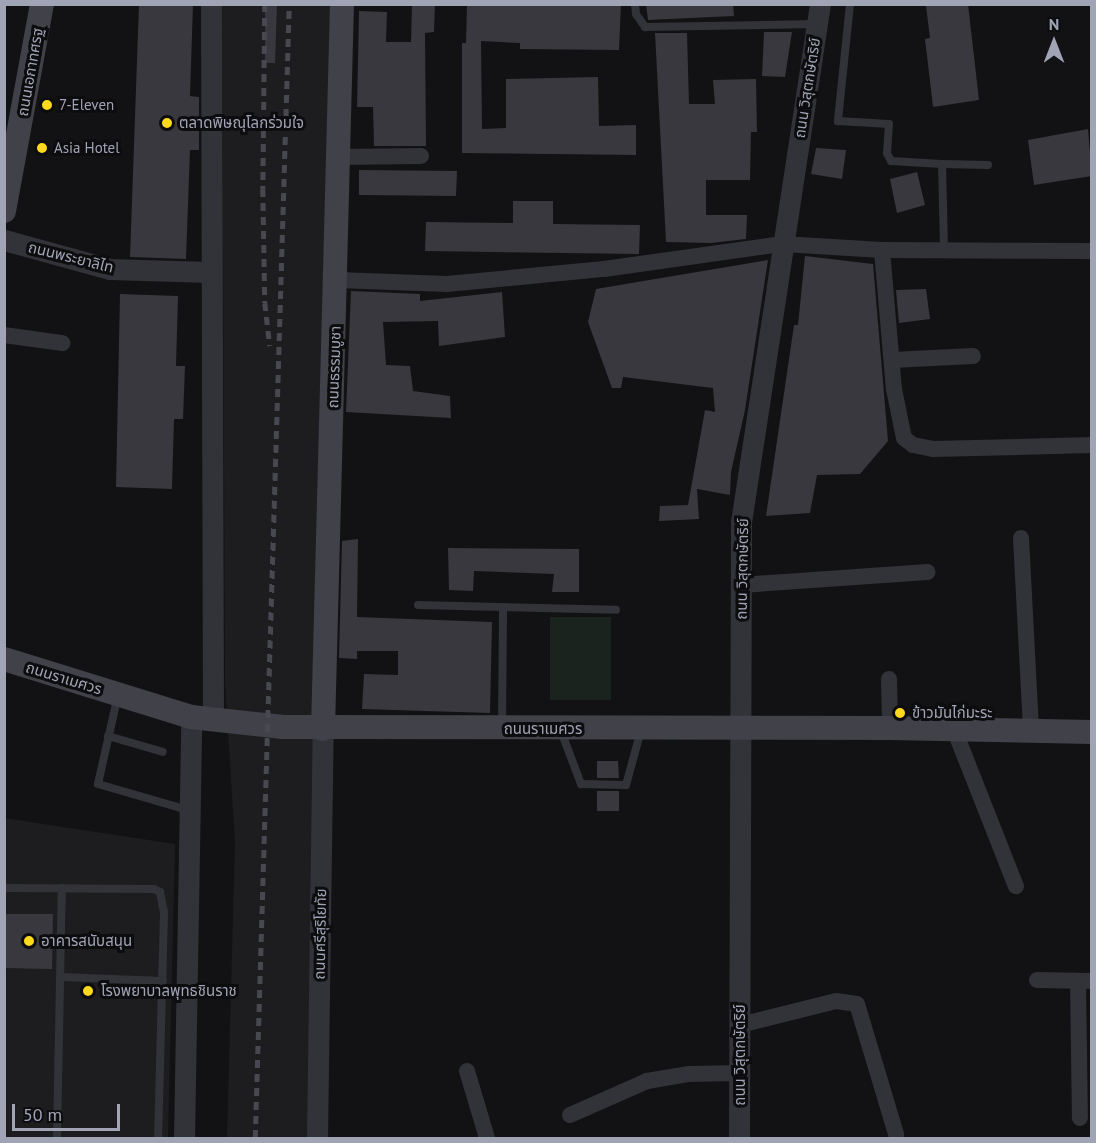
<!DOCTYPE html>
<meta charset="utf-8">
<style>
body{margin:0}
#map{position:relative;width:1096px;height:1143px;overflow:hidden;background:#121113;font-family:"PT Sans","Noto Sans Thai",sans-serif}
div>[style]{position:absolute}
[style*='--x']{left:calc(var(--x)*1px);top:calc(var(--y)*1px);width:calc(var(--w)*1px);rotate:calc(var(--a)*1deg)}
.built>*{inset:0;background:#1d1d20}
.green>*{inset:0;background:#1b231e}
.building>*{inset:0;background:#39383e}
.service>*{height:8px;margin:-4px;padding:0 4px;transform-origin:4px;border-radius:4px;background:#323239}
.minor>*{height:16px;margin:-8px;padding:0 8px;transform-origin:8px;border-radius:8px;background:#323239}
.tertiary>*{height:21px;margin:-10.5px;padding:0 10.5px;transform-origin:10.5px;border-radius:10.5px;background:#323239}
.secondary>*{height:24px;margin:-12px;padding:0 12px;transform-origin:12px;border-radius:12px;background:#404149}
.rail>*{height:4.5px;margin-top:-2.25px;transform-origin:0;background:repeating-linear-gradient(90deg,#474850 0 8px,transparent 0 14px)}
.dots>*{width:16px;height:16px;translate:-50% -50%;box-sizing:border-box;border:3px solid #0d0c0e;border-radius:50%}
span{translate:-50% -50%;white-space:nowrap;text-align:center;line-height:1.15;-webkit-text-stroke:6px #0d0c0e;paint-order:stroke}
.street-label{font-size:15px;color:#a1a4b5}
.poi-label{font-size:15px;color:#a1a4b5}
.left{translate:0 -50%;text-align:left}
.frame{position:absolute;inset:0;border:6px solid #a1a4b5;pointer-events:none}
.north{position:absolute;left:1024px;top:12px;width:60px;height:60px;-webkit-text-stroke:4px #0d0c0e;paint-order:stroke;rotate:0deg;font-size:16px;font-weight:700;line-height:24px;text-align:center;color:#a1a4b5}
.north::after{content:'';display:block;margin:auto;width:21px;height:27px;background:#a1a4b5;clip-path:polygon(50% 0,100% 100%,50% 72%,0 100%)}
.scale{position:absolute;left:12px;top:1104px;width:108px;height:27px;box-sizing:border-box;border:3px solid #a1a4b5;border-top:0;padding-left:8px;font-size:18px;line-height:21px;white-space:nowrap;color:#a1a4b5;-webkit-text-stroke:4px #0d0c0e;paint-order:stroke}
</style>
<div id="map">
<div class="built">
<div style="clip-path:polygon(222px 5px,341px 5px,314px 789px,308px 1138px,227px 1138px,235px 842px,225px 684px)"></div>
<div style="clip-path:polygon(4px 818px,175px 844px,168px 1138px,5px 1138px)"></div>
</div>
<div class="green">
<div style="clip-path:polygon(550px 617px,611px 617px,611px 700px,550px 700px)"></div>
</div>
<div class="building">
<div style="clip-path:polygon(139px 4px,193px 4px,190px 96px,199px 97px,199px 150px,190px 150px,186px 259px,130px 257px)"></div>
<div style="clip-path:polygon(265px 4px,277px 4px,275px 63px,265px 63px)"></div>
<div style="clip-path:polygon(412px 4px,435px 4px,434px 32px,425px 33px,426px 146px,374px 146px,373px 107px,357px 107px,359px 11px,387px 12px,386px 42px,411px 42px)"></div>
<div style="clip-path:polygon(467px 4px,621px 4px,619px 50px,520px 49px,520px 43px,481px 41px,482px 129px,506px 128px,506px 79px,598px 77px,599px 126px,636px 125px,636px 155px,462px 153px,462px 43px,466px 43px)"></div>
<div style="clip-path:polygon(646px 4px,733px 4px,734px 16px,648px 20px)"></div>
<div style="clip-path:polygon(968px 4px,979px 100px,933px 107px,925px 39px,930px 38px,926px 6px)"></div>
<div style="clip-path:polygon(764px 32px,792px 32px,785px 77px,762px 76px)"></div>
<div style="clip-path:polygon(655px 33px,687px 33px,689px 104px,715px 104px,713px 80px,756px 79px,757px 132px,751px 132px,750px 180px,706px 180px,706px 215px,747px 215px,746px 239px,711px 243px,666px 242px)"></div>
<div style="clip-path:polygon(1088px 129px,1092px 176px,1034px 185px,1028px 140px)"></div>
<div style="clip-path:polygon(816px 148px,846px 150px,842px 179px,811px 174px)"></div>
<div style="clip-path:polygon(359px 170px,457px 171px,456px 196px,359px 195px)"></div>
<div style="clip-path:polygon(917px 172px,925px 205px,897px 213px,890px 179px)"></div>
<div style="clip-path:polygon(513px 201px,553px 201px,553px 224px,640px 225px,639px 254px,425px 251px,426px 222px,513px 223px)"></div>
<div style="clip-path:polygon(805px 256px,873px 264px,888px 441px,860px 474px,817px 475px,810px 513px,766px 516px,794px 325px,798px 325px)"></div>
<div style="clip-path:polygon(768px 260px,745px 410px,731px 472px,730px 495px,697px 489px,699px 519px,659px 521px,660px 506px,688px 505px,705px 410px,715px 412px,713px 388px,623px 377px,621px 388px,612px 388px,588px 322px,596px 289px)"></div>
<div style="clip-path:polygon(926px 289px,930px 319px,899px 323px,896px 290px)"></div>
<div style="clip-path:polygon(351px 291px,420px 294px,420px 301px,502px 292px,505px 337px,439px 346px,438px 321px,383px 322px,386px 365px,410px 366px,413px 391px,450px 396px,451px 418px,346px 412px)"></div>
<div style="clip-path:polygon(120px 294px,178px 296px,176px 366px,185px 366px,183px 419px,174px 419px,172px 489px,116px 487px)"></div>
<div style="clip-path:polygon(358px 539px,357px 617px,492px 622px,490px 713px,362px 709px,364px 674px,398px 675px,398px 651px,357px 651px,357px 659px,339px 658px,342px 541px)"></div>
<div style="clip-path:polygon(448px 548px,579px 549px,579px 592px,552px 592px,554px 574px,474px 571px,473px 591px,449px 590px)"></div>
<div style="clip-path:polygon(597px 761px,618px 761px,619px 778px,597px 778px)"></div>
<div style="clip-path:polygon(597px 791px,619px 791px,619px 811px,597px 811px)"></div>
<div style="clip-path:polygon(5px 914px,53px 914px,52px 969px,5px 968px)"></div>
</div>
<div class="service">
<div style="--x:635;--y:4;--w:10;--a:84"></div>
<div style="--x:636;--y:14;--w:16;--a:55"></div>
<div style="--x:645;--y:27;--w:172;--a:-1"></div>
<div style="--x:850;--y:4;--w:118;--a:95.9"></div>
<div style="--x:838;--y:121;--w:51;--a:3.4"></div>
<div style="--x:889;--y:124;--w:29;--a:94"></div>
<div style="--x:887;--y:153;--w:9;--a:63"></div>
<div style="--x:891;--y:161;--w:51;--a:3.4"></div>
<div style="--x:944;--y:250;--w:86;--a:-91.3"></div>
<div style="--x:942;--y:164;--w:46;--a:1.2"></div>
<div style="--x:418;--y:605;--w:198;--a:1.4"></div>
<div style="--x:118;--y:695;--w:91;--a:102.7"></div>
<div style="--x:98;--y:784;--w:94;--a:16.1"></div>
<div style="--x:502;--y:727;--w:120;--a:-89.5"></div>
<div style="--x:561;--y:731;--w:57;--a:69.3"></div>
<div style="--x:581;--y:784;--w:45;--a:1.3"></div>
<div style="--x:626;--y:785;--w:57;--a:-74.7"></div>
<div style="--x:108;--y:736;--w:57;--a:16.2"></div>
<div style="--x:4;--y:888;--w:150;--a:0.4"></div>
<div style="--x:154;--y:889;--w:7;--a:27"></div>
<div style="--x:160;--y:892;--w:21;--a:79"></div>
<div style="--x:164;--y:913;--w:225;--a:91.5"></div>
<div style="--x:61;--y:977;--w:102;--a:2.2"></div>
<div style="--x:57;--y:1138;--w:250;--a:-88.9"></div>
</div>
<div class="minor">
<div style="--x:339;--y:157;--w:82;--a:-0.7"></div>
<div style="--x:882;--y:250;--w:140;--a:85.1"></div>
<div style="--x:894;--y:389;--w:50;--a:78.5"></div>
<div style="--x:904;--y:438;--w:11;--a:38"></div>
<div style="--x:913;--y:445;--w:20;--a:11"></div>
<div style="--x:933;--y:449;--w:159;--a:-1.4"></div>
<div style="--x:337;--y:280;--w:110;--a:2.1"></div>
<div style="--x:447;--y:284;--w:158;--a:-5.5"></div>
<div style="--x:604;--y:269;--w:181;--a:-8"></div>
<div style="--x:783;--y:244;--w:99;--a:3.5"></div>
<div style="--x:882;--y:250;--w:210;--a:0.3"></div>
<div style="--x:4;--y:335;--w:59;--a:7.9"></div>
<div style="--x:892;--y:360;--w:81;--a:-2.8"></div>
<div style="--x:1021;--y:538;--w:192;--a:87"></div>
<div style="--x:741;--y:585;--w:187;--a:-4"></div>
<div style="--x:889;--y:679;--w:49;--a:88.8"></div>
<div style="--x:954;--y:729;--w:169;--a:68.5"></div>
<div style="--x:1037;--y:980;--w:55;--a:1"></div>
<div style="--x:1078;--y:981;--w:137;--a:89.2"></div>
<div style="--x:740;--y:1025;--w:99;--a:-14"></div>
<div style="--x:836;--y:1001;--w:21;--a:8"></div>
<div style="--x:857;--y:1004;--w:136;--a:73.3"></div>
<div style="--x:467;--y:1071;--w:70;--a:73.4"></div>
<div style="--x:570;--y:1115;--w:84;--a:-23.8"></div>
<div style="--x:647;--y:1081;--w:43;--a:-9.5"></div>
<div style="--x:689;--y:1074;--w:50;--a:-1.1"></div>
</div>
<div class="tertiary">
<div style="--x:211;--y:4;--w:716;--a:89.84"></div>
<div style="--x:4;--y:240;--w:110;--a:15.3"></div>
<div style="--x:110;--y:269;--w:99;--a:1.7"></div>
<div style="--x:184;--y:1138;--w:421;--a:-89"></div>
<div style="--x:317;--y:1138;--w:409;--a:-89.2"></div>
<div style="--x:739;--y:1138;--w:616;--a:-89.81"></div>
<div style="--x:741;--y:522;--w:524;--a:-81.33"></div>
</div>
<div class="secondary">
<div style="--x:4;--y:211;--w:210;--a:-79.6"></div>
<div style="--x:4;--y:659;--w:196;--a:17.2"></div>
<div style="--x:191;--y:717;--w:93;--a:6.2"></div>
<div style="--x:283;--y:727;--w:607;--a:0.09"></div>
<div style="--x:890;--y:728;--w:202;--a:1.1"></div>
<div style="--x:323;--y:729;--w:725;--a:-88.5"></div>
</div>
<div class="rail">
<div style="--x:265;--y:4;--w:185;--a:90.6"></div>
<div style="--x:263;--y:189;--w:114;--a:89"></div>
<div style="--x:265;--y:303;--w:43;--a:83.4"></div>
<div style="--x:255;--y:1138;--w:1135;--a:-88.28"></div>
</div>
<div class="dots">
<div style="left:47px;top:105px;background:#ffd91e"></div>
<div style="left:167px;top:123px;background:#ffd91e"></div>
<div style="left:42px;top:148px;background:#ffd91e"></div>
<div style="left:900px;top:713px;background:#ffd91e"></div>
<div style="left:29px;top:941px;background:#ffd91e"></div>
<div style="left:88px;top:991px;background:#ffd91e"></div>
</div>
<div class="street-label">
<span style="left:30px;top:72px;rotate:-80deg">ถนนเอกาทศรฐ</span>
<span style="left:807px;top:88px;rotate:-81deg">ถนน วิสุตกษัตริย์</span>
<span style="left:71px;top:257px;rotate:14deg">ถนนพระยาลิไท</span>
<span style="left:334px;top:367px;rotate:-88deg">ถนนธรรมบูชา</span>
<span style="left:742px;top:569px;rotate:-89deg">ถนน วิสุตกษัตริย์</span>
<span style="left:64px;top:678px;rotate:17deg">ถนนราเมศวร</span>
<span style="left:543px;top:729px">ถนนราเมศวร</span>
<span style="left:320px;top:934px;rotate:-89deg">ถนนศรีสุริโยทัย</span>
<span style="left:740px;top:1055px;rotate:-90deg">ถนน วิสุตกษัตริย์</span>
</div>
<div class="poi-label">
<span class="left" style="left:59px;top:105px">7-Eleven</span>
<span class="left" style="left:179px;top:123px">ตลาดพิษณุโลกร่วมใจ</span>
<span class="left" style="left:54px;top:148px">Asia Hotel</span>
<span class="left" style="left:912px;top:713px">ข้าวมันไก่มะระ</span>
<span class="left" style="left:41px;top:941px">อาคารสนับสนุน</span>
<span class="left" style="left:101px;top:991px">โรงพยาบาลพุทธชินราช</span>
</div>
<div class="frame"></div>
<div class="north">N</div>
<div class="scale">50 m</div>
</div>
